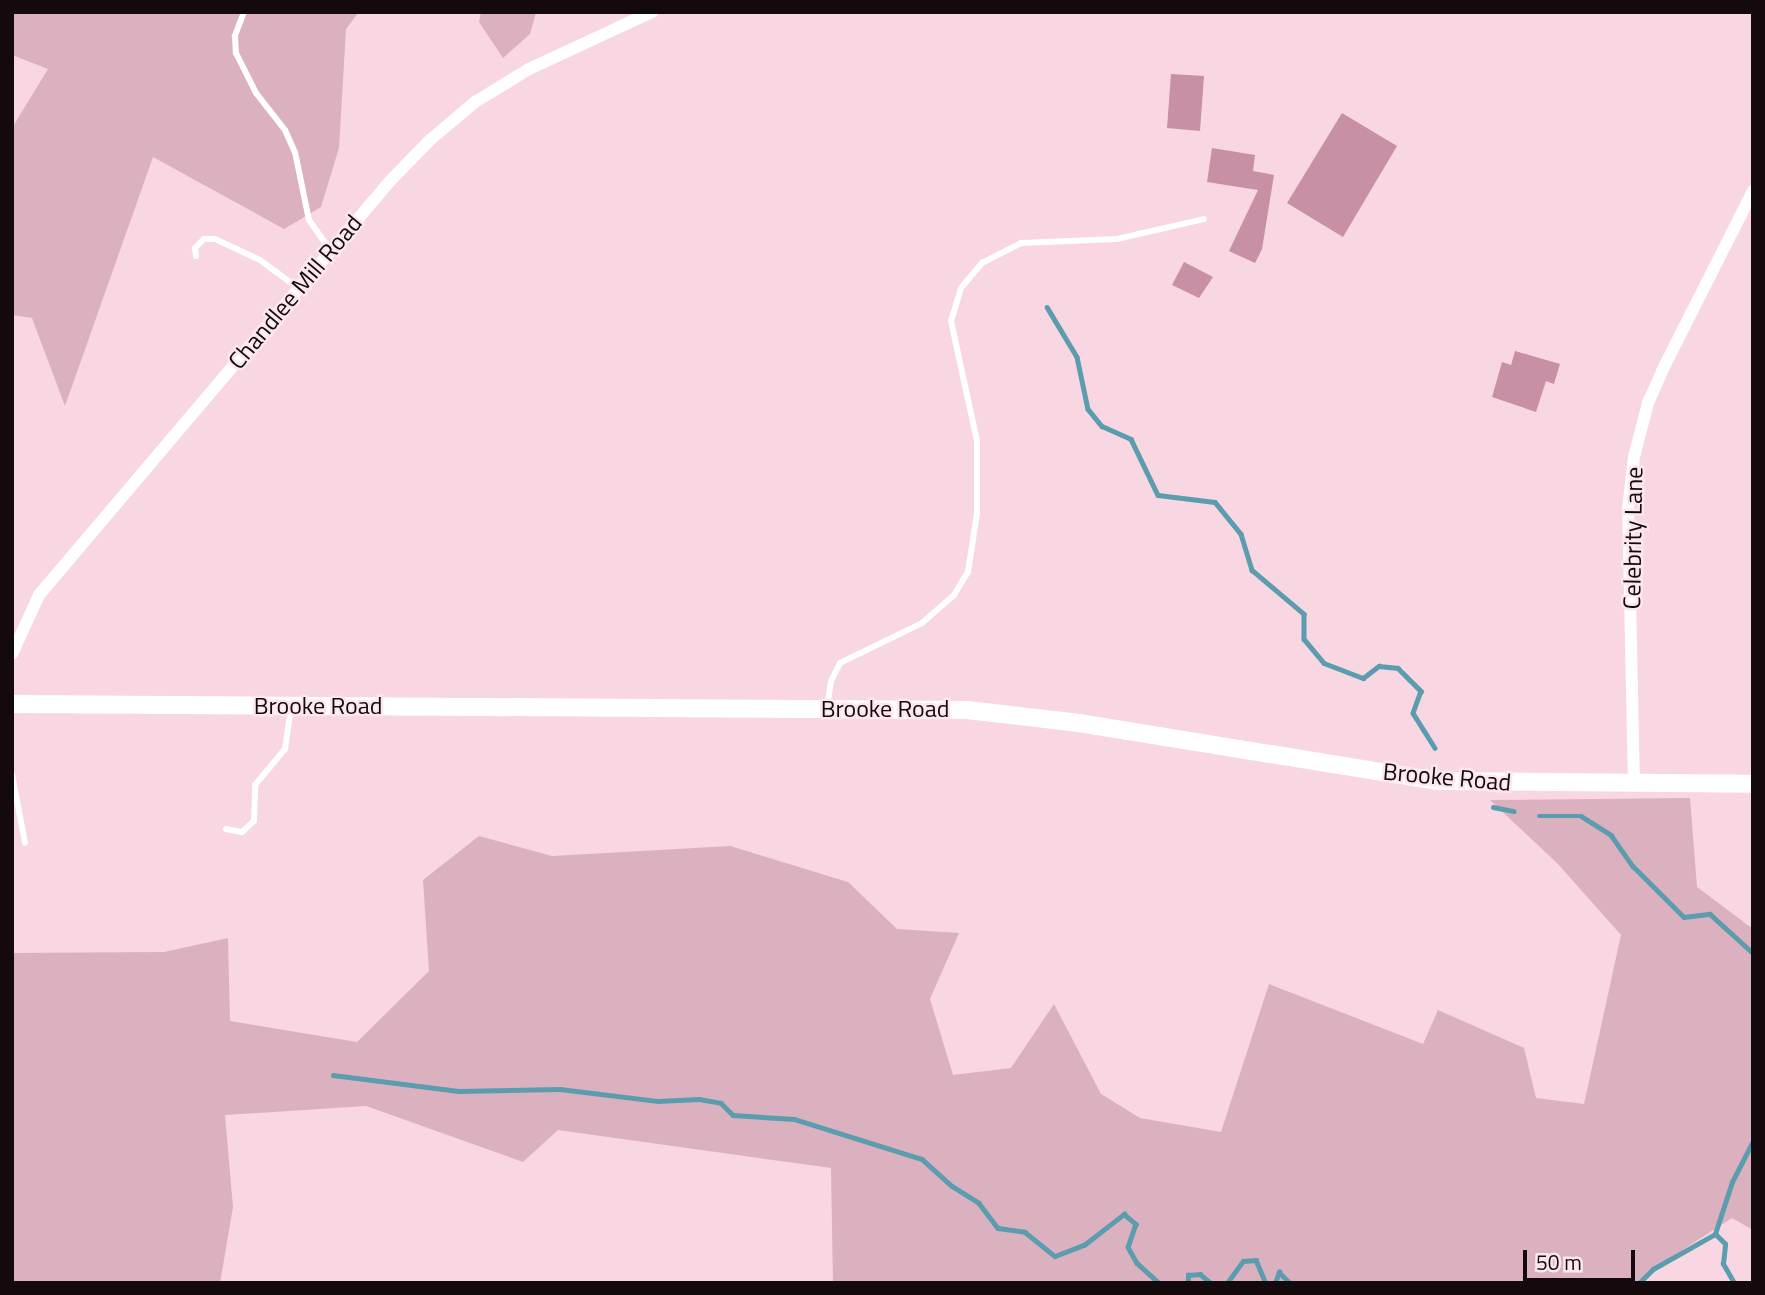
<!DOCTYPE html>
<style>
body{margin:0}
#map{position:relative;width:1765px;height:1295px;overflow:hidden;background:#f8d6e2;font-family:"Titillium Web",sans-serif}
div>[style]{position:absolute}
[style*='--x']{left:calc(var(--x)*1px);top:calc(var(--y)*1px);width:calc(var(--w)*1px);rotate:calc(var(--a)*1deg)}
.green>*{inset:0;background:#dbb1c0}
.stream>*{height:4.5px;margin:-2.25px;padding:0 2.25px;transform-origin:2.25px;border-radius:2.25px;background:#5b9dae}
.building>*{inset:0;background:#c790a4}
.lane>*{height:6px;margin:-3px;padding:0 3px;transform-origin:3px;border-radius:3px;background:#fff}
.street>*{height:12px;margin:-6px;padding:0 6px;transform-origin:6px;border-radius:6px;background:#fff}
.secondary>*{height:18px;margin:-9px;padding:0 9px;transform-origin:9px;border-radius:9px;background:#fff}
span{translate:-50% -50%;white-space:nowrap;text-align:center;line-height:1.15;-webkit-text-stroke:5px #fce7ee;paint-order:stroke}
.street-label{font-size:24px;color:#14090d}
.frame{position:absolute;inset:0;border:14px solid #14090d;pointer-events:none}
.scale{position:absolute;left:1523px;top:1250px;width:112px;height:32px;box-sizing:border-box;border:4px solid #14090d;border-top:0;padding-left:9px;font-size:21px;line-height:24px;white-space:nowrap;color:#14090d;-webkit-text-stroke:5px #fce7ee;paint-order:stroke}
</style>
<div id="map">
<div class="green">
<div style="clip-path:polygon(12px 12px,359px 12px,346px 29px,339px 148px,321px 207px,284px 229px,153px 157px,65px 406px,32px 318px,12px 315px,12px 128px,48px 69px,12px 55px)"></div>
<div style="clip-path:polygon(481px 12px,536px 12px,530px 34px,503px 58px,479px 22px)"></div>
<div style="clip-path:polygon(1690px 798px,1697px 887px,1753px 929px,1753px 1230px,1732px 1218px,1653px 1269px,1640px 1283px,833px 1283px,831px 1168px,558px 1130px,523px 1162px,366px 1106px,225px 1115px,233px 1207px,220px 1283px,12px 1283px,12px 953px,164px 952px,228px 938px,230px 1021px,357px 1042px,429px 971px,423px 880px,479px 836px,552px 856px,730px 846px,848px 882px,897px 929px,959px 933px,930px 999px,953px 1075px,1011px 1068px,1054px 1004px,1101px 1094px,1140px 1118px,1221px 1132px,1269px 984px,1423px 1044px,1438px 1010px,1524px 1048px,1536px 1098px,1584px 1104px,1621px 935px,1558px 864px,1490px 800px)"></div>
</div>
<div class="stream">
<div style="--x:1047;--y:307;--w:58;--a:59"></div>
<div style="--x:1077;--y:357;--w:53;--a:78.1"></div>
<div style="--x:1088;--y:409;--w:22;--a:51"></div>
<div style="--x:1102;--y:426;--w:32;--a:24"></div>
<div style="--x:1131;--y:439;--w:62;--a:64.3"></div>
<div style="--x:1158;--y:495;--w:57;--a:7"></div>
<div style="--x:1215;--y:502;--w:41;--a:50.9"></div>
<div style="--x:1241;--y:534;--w:38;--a:73"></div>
<div style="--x:1252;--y:570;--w:68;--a:40.2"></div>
<div style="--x:1304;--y:614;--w:25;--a:90"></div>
<div style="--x:1304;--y:639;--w:31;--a:50"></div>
<div style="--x:1324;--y:663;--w:42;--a:21"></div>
<div style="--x:1363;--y:678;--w:20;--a:-37"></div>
<div style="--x:1379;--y:666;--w:19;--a:6"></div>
<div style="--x:1398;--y:668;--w:33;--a:45"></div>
<div style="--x:1421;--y:691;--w:23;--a:110"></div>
<div style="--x:1413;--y:713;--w:41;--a:57.8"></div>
<div style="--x:1493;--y:807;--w:21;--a:11"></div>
<div style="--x:1539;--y:816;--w:42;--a:0"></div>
<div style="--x:1581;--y:816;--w:36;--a:32"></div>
<div style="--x:1611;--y:835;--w:38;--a:55"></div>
<div style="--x:1633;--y:866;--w:72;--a:45"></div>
<div style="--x:1684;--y:917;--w:26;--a:-7"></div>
<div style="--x:1710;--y:914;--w:58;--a:42.2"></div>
<div style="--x:333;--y:1075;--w:126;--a:7.3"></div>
<div style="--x:458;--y:1091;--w:102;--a:-1.1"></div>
<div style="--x:560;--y:1089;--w:99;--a:7"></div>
<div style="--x:658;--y:1101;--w:41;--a:-2.8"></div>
<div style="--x:699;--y:1099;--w:22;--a:10"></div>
<div style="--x:721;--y:1103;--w:17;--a:45"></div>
<div style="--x:733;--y:1115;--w:61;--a:3.8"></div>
<div style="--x:794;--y:1119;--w:134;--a:17.4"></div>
<div style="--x:922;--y:1159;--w:40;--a:42"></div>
<div style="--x:952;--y:1186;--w:32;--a:32"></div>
<div style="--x:979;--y:1203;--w:31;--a:53"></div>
<div style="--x:998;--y:1228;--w:27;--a:8"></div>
<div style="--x:1025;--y:1232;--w:38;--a:39"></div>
<div style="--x:1055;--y:1256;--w:31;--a:-21"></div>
<div style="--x:1084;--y:1245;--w:51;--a:-37.8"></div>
<div style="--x:1124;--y:1214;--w:16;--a:40"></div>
<div style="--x:1136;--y:1224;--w:24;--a:109"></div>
<div style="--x:1128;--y:1247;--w:18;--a:61"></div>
<div style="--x:1137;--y:1263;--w:30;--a:42"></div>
<div style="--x:1188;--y:1283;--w:8;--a:-90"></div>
<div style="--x:1188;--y:1275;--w:12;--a:-5"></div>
<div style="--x:1200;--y:1274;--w:14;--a:39"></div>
<div style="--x:1227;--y:1283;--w:27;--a:-54"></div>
<div style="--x:1243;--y:1261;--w:13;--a:-4"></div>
<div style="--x:1256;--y:1260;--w:25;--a:67"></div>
<div style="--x:1275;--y:1283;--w:12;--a:-70"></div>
<div style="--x:1279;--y:1272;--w:16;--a:45"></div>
<div style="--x:1639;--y:1283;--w:20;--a:-45"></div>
<div style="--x:1653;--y:1269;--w:71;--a:-29.4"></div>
<div style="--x:1734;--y:1283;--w:22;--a:-120"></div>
<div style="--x:1723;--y:1264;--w:20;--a:-84"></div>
<div style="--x:1725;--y:1244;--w:14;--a:-135"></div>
<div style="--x:1715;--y:1234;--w:55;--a:-71.9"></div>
<div style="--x:1732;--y:1182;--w:46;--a:-62.9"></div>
</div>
<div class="building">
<div style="clip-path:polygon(1171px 74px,1204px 76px,1200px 131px,1167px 128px)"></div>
<div style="clip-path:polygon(1342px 113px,1397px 146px,1343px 237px,1287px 203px)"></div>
<div style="clip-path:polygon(1212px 148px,1255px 155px,1253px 171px,1274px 175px,1262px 249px,1255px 263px,1229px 251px,1258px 190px,1207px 182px)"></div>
<div style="clip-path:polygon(1184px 262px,1213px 277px,1199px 298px,1172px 285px)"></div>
<div style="clip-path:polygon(1515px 351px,1560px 364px,1554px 384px,1546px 381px,1536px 412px,1492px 397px,1502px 362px,1511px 365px)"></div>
</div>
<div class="lane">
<div style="--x:244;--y:12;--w:26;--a:111"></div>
<div style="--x:235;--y:36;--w:17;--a:87"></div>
<div style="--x:236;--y:53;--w:45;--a:63.4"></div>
<div style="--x:256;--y:93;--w:47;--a:51.9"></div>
<div style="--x:285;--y:130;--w:24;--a:66"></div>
<div style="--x:295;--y:152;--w:69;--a:78.4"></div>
<div style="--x:309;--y:220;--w:37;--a:55"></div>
<div style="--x:196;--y:256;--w:8;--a:-97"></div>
<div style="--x:195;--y:248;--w:13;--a:-45"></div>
<div style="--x:204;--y:239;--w:11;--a:0"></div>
<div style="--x:215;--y:239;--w:50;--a:25"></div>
<div style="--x:260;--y:260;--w:47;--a:36.4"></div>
<div style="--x:827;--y:707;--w:26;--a:-81"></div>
<div style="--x:831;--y:681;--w:20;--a:-63"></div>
<div style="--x:840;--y:663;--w:91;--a:-26"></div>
<div style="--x:922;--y:623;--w:43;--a:-41.2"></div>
<div style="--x:954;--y:595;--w:27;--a:-59"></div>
<div style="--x:968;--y:572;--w:60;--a:-81.3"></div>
<div style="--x:977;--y:513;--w:72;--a:-90"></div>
<div style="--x:977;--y:441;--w:123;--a:-102.2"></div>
<div style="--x:951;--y:321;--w:34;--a:-73"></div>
<div style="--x:961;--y:288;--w:33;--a:-50"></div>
<div style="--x:982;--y:263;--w:44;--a:-27.1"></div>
<div style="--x:1021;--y:243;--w:96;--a:-2.4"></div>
<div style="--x:1117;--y:239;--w:89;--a:-12.9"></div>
<div style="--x:12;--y:774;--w:70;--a:79.3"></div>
<div style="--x:226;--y:829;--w:16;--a:11"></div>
<div style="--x:242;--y:832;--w:16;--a:-43"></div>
<div style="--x:254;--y:821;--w:36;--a:-88"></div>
<div style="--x:255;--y:785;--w:47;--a:-50.2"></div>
<div style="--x:285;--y:749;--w:41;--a:-81.7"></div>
</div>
<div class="street">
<div style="--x:12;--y:654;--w:65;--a:-65.4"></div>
<div style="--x:39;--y:595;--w:543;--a:-49.71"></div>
<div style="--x:390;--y:181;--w:57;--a:-45.7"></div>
<div style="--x:430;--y:140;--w:59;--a:-40.2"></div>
<div style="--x:475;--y:102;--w:63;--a:-31.4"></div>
<div style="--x:529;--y:69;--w:136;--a:-24.9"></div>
<div style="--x:1634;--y:786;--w:277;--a:-91.2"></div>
<div style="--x:1628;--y:509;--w:52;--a:-83.4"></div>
<div style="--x:1634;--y:457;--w:56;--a:-75.5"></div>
<div style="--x:1648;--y:403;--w:35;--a:-66"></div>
<div style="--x:1662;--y:371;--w:202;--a:-63.2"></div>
</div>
<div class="secondary">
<div style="--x:12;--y:704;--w:955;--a:0.36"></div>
<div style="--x:967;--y:710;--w:113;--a:6.6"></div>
<div style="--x:1079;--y:723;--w:364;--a:9.2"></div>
<div style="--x:1438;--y:781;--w:315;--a:0.5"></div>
</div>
<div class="street-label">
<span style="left:295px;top:292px;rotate:-50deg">Chandlee Mill Road</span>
<span style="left:1633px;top:538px;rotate:-89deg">Celebrity Lane</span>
<span style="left:318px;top:706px">Brooke Road</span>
<span style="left:885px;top:709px">Brooke Road</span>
<span style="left:1447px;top:777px;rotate:5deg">Brooke Road</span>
</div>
<div class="frame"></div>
<div class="scale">50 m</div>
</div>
